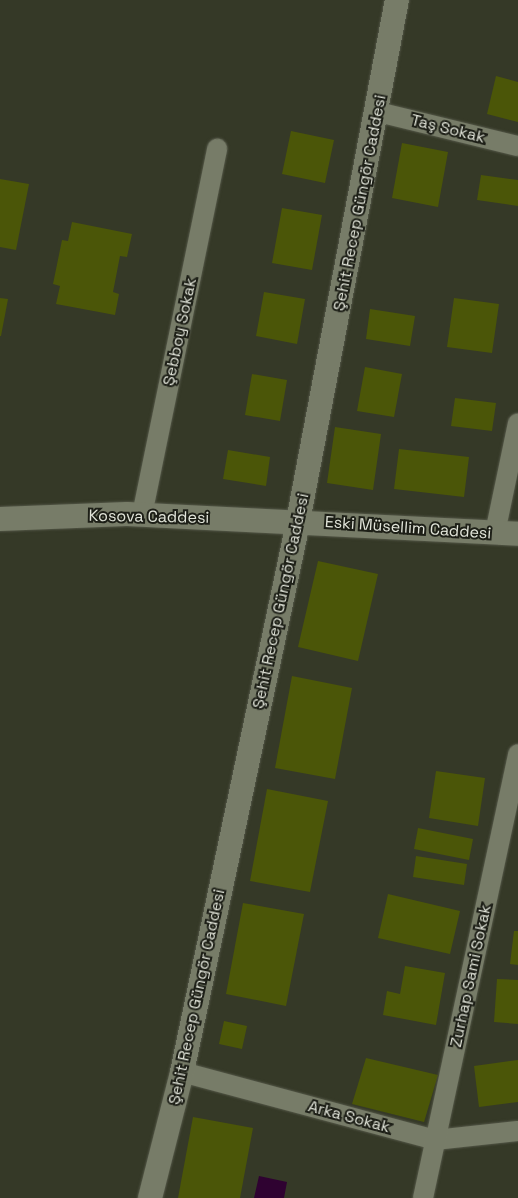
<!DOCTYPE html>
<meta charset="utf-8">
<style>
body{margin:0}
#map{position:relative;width:518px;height:1198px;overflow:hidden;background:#353927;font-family:"Space Grotesk",sans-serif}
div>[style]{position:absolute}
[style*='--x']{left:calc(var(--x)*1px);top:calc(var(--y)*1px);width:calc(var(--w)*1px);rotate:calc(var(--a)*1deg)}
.water>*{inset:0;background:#2f0231}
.building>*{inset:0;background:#4b5608}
.roads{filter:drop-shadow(0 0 1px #545748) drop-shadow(0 0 1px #545748)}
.minor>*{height:20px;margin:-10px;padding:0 10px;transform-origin:10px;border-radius:10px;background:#777c68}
.tertiary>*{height:24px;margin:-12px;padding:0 12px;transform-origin:12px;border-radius:12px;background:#777c68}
span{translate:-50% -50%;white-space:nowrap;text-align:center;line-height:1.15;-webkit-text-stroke:4px #1d1f17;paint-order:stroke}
.street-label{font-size:16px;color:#e2e5da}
</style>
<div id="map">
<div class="water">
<div style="clip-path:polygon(259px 1176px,287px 1182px,284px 1198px,254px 1198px)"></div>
</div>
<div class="building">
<div style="clip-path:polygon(496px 76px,518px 82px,518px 122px,487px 114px)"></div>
<div style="clip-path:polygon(291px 131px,334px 140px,325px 183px,282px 174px)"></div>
<div style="clip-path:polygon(402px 143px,448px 152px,438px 207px,392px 198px)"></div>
<div style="clip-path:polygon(481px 175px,518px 180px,518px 206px,477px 200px)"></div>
<div style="clip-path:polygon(0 179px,29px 184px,16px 250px,0 247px)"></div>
<div style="clip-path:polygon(282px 208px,322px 215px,312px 270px,272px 263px)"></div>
<div style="clip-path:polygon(72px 222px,132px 234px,127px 257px,120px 256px,113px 292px,119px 294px,115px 315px,56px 304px,60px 286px,53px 284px,62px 240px,68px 241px)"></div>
<div style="clip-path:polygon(264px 292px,305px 299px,297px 344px,256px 336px)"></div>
<div style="clip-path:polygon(0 298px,8px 299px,1px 336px,0 336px)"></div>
<div style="clip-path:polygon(454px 298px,499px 304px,492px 353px,447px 347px)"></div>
<div style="clip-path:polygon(370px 309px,415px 316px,410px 346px,366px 339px)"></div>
<div style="clip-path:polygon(365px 367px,402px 374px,394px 417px,357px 411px)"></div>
<div style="clip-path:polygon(252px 374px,287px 380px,280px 421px,245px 415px)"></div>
<div style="clip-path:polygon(455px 398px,496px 403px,492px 431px,451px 426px)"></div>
<div style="clip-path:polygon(335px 427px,381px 434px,373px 490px,327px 483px)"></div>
<div style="clip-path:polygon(399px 449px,469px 457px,464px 497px,394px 489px)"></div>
<div style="clip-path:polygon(228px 450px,270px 457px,266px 486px,223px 479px)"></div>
<div style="clip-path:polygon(318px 561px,378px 574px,358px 661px,298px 647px)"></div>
<div style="clip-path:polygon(292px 676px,352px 688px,335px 779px,275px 768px)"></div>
<div style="clip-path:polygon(436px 771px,485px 778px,478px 826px,429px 818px)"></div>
<div style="clip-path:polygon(267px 789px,328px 801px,310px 892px,250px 881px)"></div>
<div style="clip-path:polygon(418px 828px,473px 839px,469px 860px,414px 849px)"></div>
<div style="clip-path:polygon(416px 856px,467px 864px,464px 885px,413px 877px)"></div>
<div style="clip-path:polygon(388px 894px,460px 911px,450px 954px,378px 938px)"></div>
<div style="clip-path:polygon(243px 903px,304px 914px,286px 1006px,226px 994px)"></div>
<div style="clip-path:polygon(514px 931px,518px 931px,518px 965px,510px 964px)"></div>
<div style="clip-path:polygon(405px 966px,445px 973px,436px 1025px,383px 1015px,387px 991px,400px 994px)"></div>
<div style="clip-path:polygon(497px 979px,518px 980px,518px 1024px,494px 1022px)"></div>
<div style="clip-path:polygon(224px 1021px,247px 1026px,242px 1049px,219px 1044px)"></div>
<div style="clip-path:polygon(366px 1058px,438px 1075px,424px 1122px,352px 1104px)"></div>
<div style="clip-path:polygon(518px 1060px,518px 1102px,479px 1107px,474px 1066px)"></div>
<div style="clip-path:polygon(193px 1117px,253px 1128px,240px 1198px,178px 1198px)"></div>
</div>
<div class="roads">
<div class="minor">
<div style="--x:378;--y:112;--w:144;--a:13.7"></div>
<div style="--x:142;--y:515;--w:374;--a:-78.4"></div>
<div style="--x:495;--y:533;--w:112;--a:-78.2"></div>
<div style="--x:182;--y:1072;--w:262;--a:15"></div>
<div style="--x:435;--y:1140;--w:83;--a:-6.2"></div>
<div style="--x:423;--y:1198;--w:454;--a:-77.9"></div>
</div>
<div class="tertiary">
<div style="--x:0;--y:519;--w:127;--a:-2.3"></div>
<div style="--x:127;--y:514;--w:392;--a:2.9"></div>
<div style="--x:150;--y:1198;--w:130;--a:-75.7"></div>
<div style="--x:182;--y:1072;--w:547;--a:-78.07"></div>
<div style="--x:295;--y:537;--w:547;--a:-79.25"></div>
</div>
</div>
<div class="street-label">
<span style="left:448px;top:129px;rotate:14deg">Taş Sokak</span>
<span style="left:360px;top:203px;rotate:-79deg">Şehit Recep Güngör Caddesi</span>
<span style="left:180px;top:332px;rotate:-78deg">Şebboy Sokak</span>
<span style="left:149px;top:517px;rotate:1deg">Kosova Caddesi</span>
<span style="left:408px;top:528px;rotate:4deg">Eski Müsellim Caddesi</span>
<span style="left:281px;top:601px;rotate:-78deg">Şehit Recep Güngör Caddesi</span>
<span style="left:471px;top:976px;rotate:-78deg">Zurhap Sami Sokak</span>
<span style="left:197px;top:997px;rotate:-78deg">Şehit Recep Güngör Caddesi</span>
<span style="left:349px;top:1117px;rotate:15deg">Arka Sokak</span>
</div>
</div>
